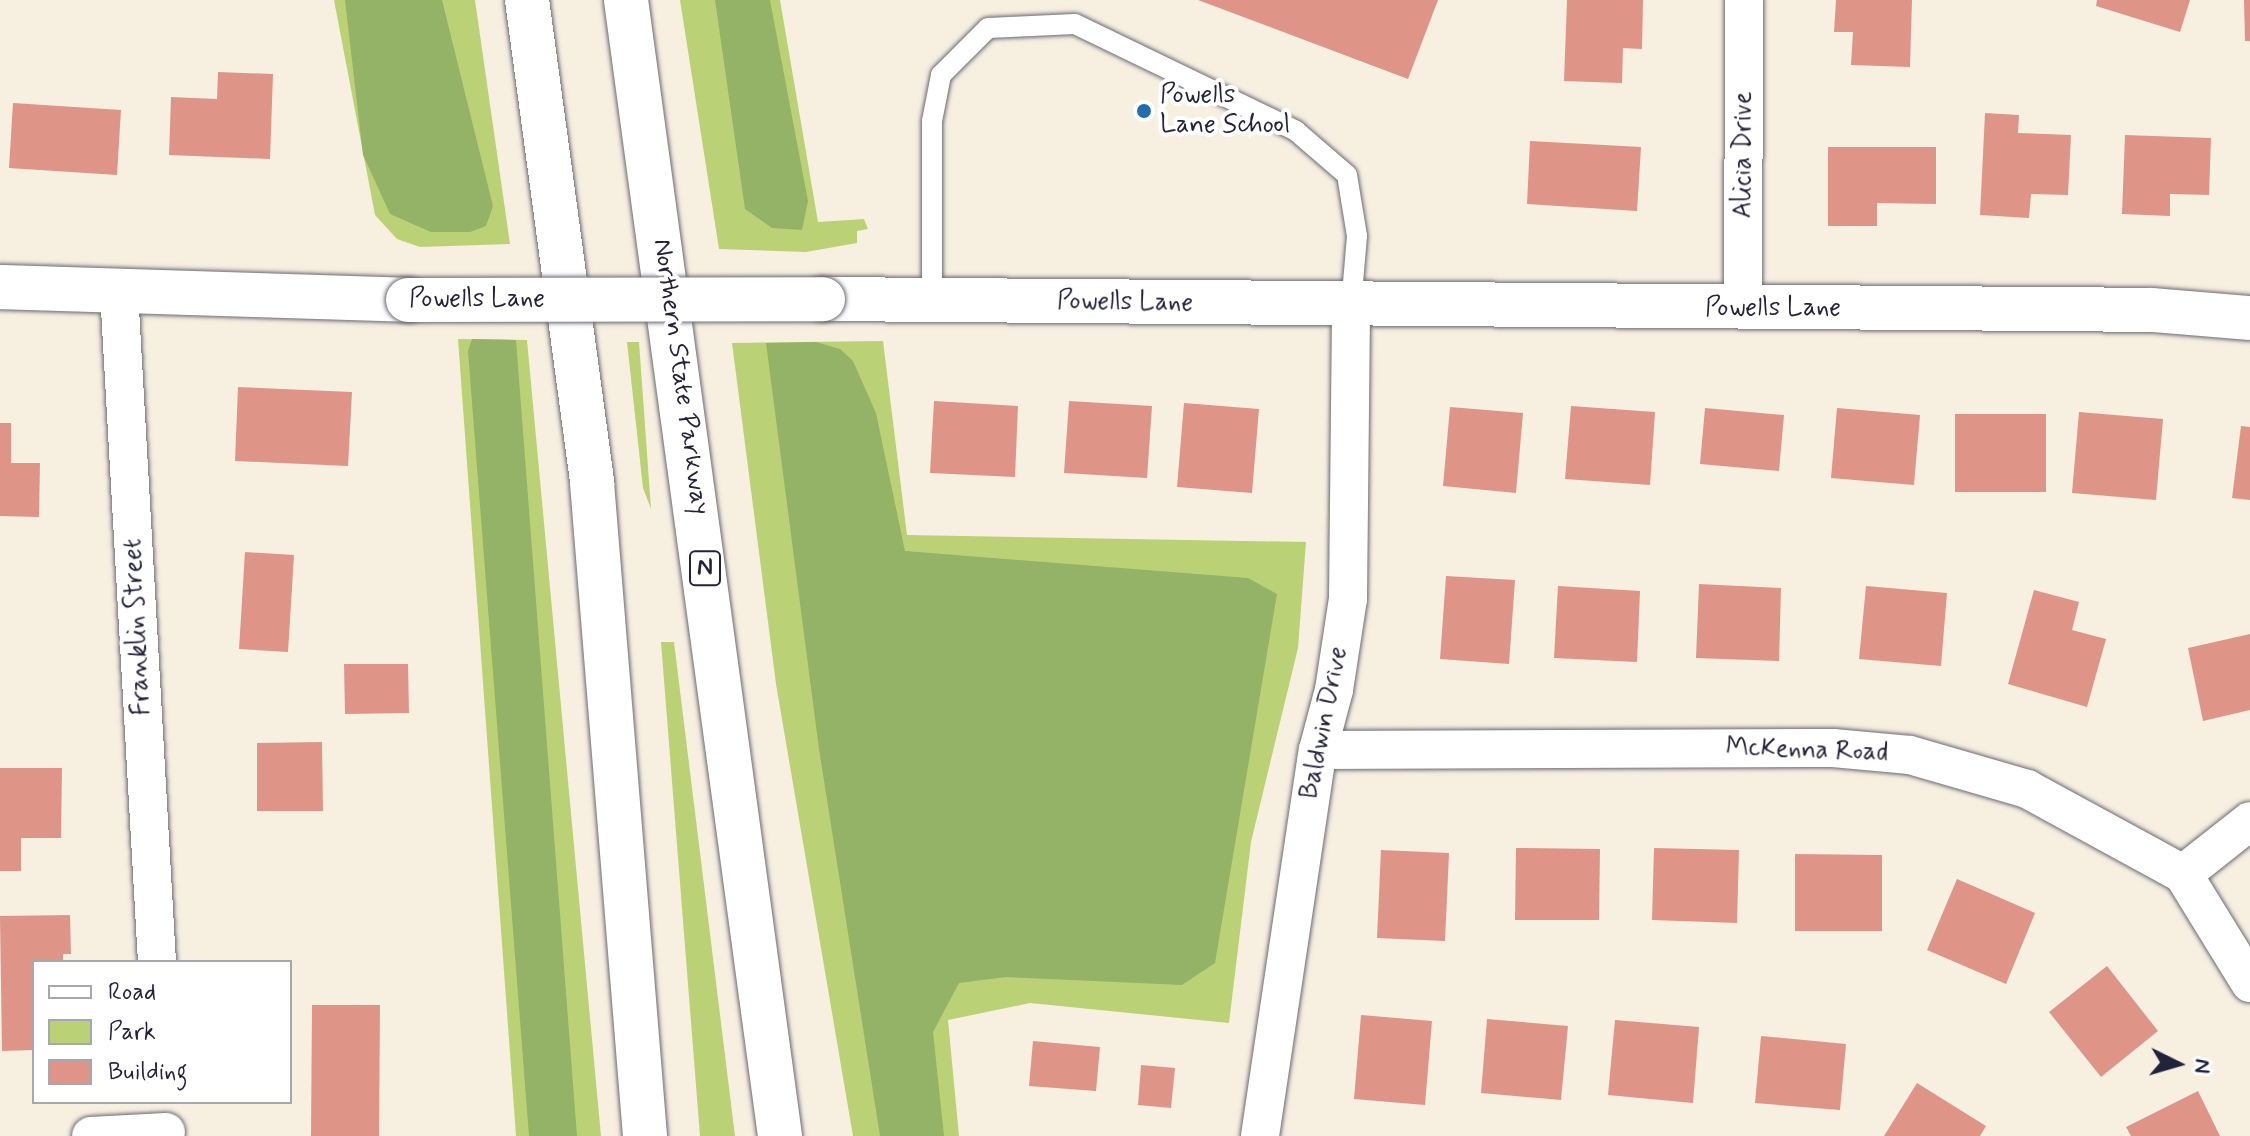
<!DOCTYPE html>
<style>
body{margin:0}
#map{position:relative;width:2250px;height:1136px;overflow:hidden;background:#f7f0e1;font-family:Mynerve,sans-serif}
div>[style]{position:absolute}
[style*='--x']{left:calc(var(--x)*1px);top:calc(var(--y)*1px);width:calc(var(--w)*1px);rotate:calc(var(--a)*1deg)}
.green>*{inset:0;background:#bbd176}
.forest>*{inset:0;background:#94b367}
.building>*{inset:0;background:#de9588}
.roads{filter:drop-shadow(0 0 2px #6d6a75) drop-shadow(0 0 2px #6d6a75)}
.lane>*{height:20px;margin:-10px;padding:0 10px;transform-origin:10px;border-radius:10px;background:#fff}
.street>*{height:38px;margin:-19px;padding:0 19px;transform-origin:19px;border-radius:19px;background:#fff}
.secondary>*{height:44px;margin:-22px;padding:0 22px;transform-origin:22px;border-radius:22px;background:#fff}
.highway>*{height:44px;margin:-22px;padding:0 22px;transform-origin:22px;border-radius:22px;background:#fff}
.bridges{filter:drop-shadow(0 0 2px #6d6a75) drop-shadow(0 0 2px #6d6a75)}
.secondary-bridge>*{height:44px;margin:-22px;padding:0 22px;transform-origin:22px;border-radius:22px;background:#fff}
.dots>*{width:22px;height:22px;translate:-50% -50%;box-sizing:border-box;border:4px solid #fff;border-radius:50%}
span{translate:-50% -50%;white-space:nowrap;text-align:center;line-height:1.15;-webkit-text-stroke:8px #fff;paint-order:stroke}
.shield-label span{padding:2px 6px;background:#fff;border:2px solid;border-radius:6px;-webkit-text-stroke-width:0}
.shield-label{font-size:24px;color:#22223b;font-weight:700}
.poi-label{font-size:26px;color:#22223b}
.left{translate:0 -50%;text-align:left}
.street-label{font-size:26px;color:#22223b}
.legend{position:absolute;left:32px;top:960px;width:260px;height:144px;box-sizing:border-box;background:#fff;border:2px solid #a7a7b1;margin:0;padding:10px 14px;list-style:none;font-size:24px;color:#22223b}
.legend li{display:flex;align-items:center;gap:16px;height:40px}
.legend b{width:40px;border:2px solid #a7a7b1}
.north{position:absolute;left:2138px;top:1024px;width:80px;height:80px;-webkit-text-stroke:6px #fff;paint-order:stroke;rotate:95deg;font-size:22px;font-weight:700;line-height:32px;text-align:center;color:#22223b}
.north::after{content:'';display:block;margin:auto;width:28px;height:36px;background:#22223b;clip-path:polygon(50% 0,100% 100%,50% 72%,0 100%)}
</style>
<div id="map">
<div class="green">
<div style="clip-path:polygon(334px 0,475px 0,510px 244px,420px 247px,397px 239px,375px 215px)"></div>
<div style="clip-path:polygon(680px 0,780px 0,818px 222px,864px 219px,868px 229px,857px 231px,857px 243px,806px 252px,719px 249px)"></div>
<div style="clip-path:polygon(458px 339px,527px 340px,601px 1136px,516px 1136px)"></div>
<div style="clip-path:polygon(883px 341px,907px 535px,1306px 542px,1298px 648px,1251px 842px,1229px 1023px,1030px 1003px,948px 1020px,959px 1136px,853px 1136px,776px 684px,732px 343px)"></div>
<div style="clip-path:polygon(627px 342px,639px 342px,651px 509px,643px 488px)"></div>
<div style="clip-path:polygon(661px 642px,674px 642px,735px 1136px,700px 1136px)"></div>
</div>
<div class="forest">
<div style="clip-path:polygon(345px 0,442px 0,493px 206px,486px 226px,470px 232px,431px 232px,390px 214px,363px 155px)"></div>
<div style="clip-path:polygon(715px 0,770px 0,808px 201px,802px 230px,772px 228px,745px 209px)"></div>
<div style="clip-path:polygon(472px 339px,516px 340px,577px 1136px,529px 1136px,468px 351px)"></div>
<div style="clip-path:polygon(816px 342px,840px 349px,853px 361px,876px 413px,905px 551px,1248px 578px,1277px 594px,1215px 963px,1182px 985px,1006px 977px,959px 983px,933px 1032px,944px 1136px,880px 1136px,819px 749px,766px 343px)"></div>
</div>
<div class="building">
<div style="clip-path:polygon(1198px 0,1438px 0,1408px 79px)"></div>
<div style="clip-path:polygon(1567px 0,1643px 0,1642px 49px,1623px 48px,1622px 83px,1564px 81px)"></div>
<div style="clip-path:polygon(1836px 0,1912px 0,1910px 67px,1851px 65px,1853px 32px,1834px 32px)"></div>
<div style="clip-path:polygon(2097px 0,2190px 0,2180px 32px,2096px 6px)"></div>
<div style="clip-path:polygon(2244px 0,2250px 0,2250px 41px,2245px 41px)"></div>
<div style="clip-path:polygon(218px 72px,273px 74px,270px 159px,169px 155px,171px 97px,217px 99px)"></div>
<div style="clip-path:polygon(13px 103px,121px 110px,117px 175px,9px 168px)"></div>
<div style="clip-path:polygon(1985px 113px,2019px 115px,2018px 133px,2071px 135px,2068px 195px,2031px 194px,2029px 218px,1980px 215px)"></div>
<div style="clip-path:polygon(2125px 135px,2211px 138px,2209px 195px,2170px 194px,2170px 216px,2122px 214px)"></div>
<div style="clip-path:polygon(1530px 141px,1641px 147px,1637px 211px,1527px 204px)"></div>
<div style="clip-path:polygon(1828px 147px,1936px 147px,1936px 204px,1877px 203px,1877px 226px,1828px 226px)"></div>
<div style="clip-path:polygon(238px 387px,352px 392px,348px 466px,235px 461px)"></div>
<div style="clip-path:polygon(934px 401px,1018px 406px,1015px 477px,930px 473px)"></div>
<div style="clip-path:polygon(1069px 401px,1152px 406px,1147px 478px,1064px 473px)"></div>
<div style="clip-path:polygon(1184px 403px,1259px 409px,1252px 493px,1177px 487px)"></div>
<div style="clip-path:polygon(1571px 406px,1655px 412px,1650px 485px,1565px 479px)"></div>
<div style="clip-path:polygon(1450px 407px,1523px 413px,1516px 493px,1443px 486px)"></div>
<div style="clip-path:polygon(1705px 408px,1784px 415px,1779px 471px,1700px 464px)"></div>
<div style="clip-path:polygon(1837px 408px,1920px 415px,1914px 485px,1831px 478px)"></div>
<div style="clip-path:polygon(2079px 412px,2163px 419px,2156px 500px,2072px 493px)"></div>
<div style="clip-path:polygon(1955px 414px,2046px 414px,2046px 492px,1955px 492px)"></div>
<div style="clip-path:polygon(0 423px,11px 423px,11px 463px,40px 463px,39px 517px,0 516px)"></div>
<div style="clip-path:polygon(2241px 426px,2250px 427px,2250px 500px,2232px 498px)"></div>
<div style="clip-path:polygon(245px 552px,294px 555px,288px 652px,239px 649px)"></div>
<div style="clip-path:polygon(1446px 576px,1515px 580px,1509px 664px,1440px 659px)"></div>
<div style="clip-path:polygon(1699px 584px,1781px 588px,1779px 661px,1696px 658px)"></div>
<div style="clip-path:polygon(1558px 586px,1640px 591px,1637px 662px,1554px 658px)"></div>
<div style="clip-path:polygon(1866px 586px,1947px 593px,1941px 666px,1859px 659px)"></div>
<div style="clip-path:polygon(2034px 590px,2079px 602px,2072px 630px,2106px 639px,2087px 707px,2008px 684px)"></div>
<div style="clip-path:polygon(2250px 634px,2250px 710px,2203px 721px,2188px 648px)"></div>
<div style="clip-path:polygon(344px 664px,408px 664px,409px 713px,345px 714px)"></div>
<div style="clip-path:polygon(322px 742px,323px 811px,257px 811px,257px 743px)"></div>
<div style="clip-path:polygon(0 768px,62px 768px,61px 838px,21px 838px,21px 871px,0 871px)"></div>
<div style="clip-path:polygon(1516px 848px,1600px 849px,1599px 920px,1515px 920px)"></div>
<div style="clip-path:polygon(1654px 848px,1739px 850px,1737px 923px,1652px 920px)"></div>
<div style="clip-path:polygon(1381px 850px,1449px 853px,1445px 941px,1377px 938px)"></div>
<div style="clip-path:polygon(1795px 854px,1882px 855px,1882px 931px,1795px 931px)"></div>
<div style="clip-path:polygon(1957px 879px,2035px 913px,2006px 984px,1927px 950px)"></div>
<div style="clip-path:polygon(70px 915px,71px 954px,63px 954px,63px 962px,34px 962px,34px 1050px,2px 1051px,0 916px)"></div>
<div style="clip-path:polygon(2107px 966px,2158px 1031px,2101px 1077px,2049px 1012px)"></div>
<div style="clip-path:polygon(312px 1005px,380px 1005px,379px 1136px,311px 1136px)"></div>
<div style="clip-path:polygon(1361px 1015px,1432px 1021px,1425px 1105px,1354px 1099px)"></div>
<div style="clip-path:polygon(1487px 1019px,1568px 1026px,1561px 1100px,1481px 1093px)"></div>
<div style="clip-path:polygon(1615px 1020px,1699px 1027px,1693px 1103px,1608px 1095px)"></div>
<div style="clip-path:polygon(1761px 1036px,1846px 1044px,1840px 1110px,1755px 1103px)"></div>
<div style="clip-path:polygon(1033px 1041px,1100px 1047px,1096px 1091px,1029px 1086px)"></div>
<div style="clip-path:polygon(1141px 1065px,1175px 1068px,1171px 1108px,1138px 1105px)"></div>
<div style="clip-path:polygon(1917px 1083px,1986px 1126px,1980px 1136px,1884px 1136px)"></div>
<div style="clip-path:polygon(2198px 1091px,2220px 1136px,2131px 1136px,2126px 1127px)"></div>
</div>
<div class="roads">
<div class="lane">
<div style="--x:932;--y:300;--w:179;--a:-90"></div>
<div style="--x:932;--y:121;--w:47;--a:-78.9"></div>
<div style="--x:941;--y:75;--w:66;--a:-45"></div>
<div style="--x:988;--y:28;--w:87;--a:-2.6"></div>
<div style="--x:1075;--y:24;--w:246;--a:25.8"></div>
<div style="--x:1296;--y:131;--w:67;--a:40.8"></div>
<div style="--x:1347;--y:175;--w:62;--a:80.7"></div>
<div style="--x:1357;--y:236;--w:70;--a:94.9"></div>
</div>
<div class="street">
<div style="--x:119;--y:291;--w:672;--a:86.76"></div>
<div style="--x:1743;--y:309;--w:309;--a:-89.8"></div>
<div style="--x:1318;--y:750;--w:515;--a:-0.22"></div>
<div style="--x:1833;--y:748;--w:77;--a:5.2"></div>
<div style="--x:1910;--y:755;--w:122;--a:16.2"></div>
<div style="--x:2027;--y:789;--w:178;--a:28.6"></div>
<div style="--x:2183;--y:874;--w:128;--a:58.4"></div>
<div style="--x:2183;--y:874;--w:85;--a:-38.3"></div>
<div style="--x:91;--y:1136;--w:75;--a:-3.1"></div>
<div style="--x:1260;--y:1136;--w:390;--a:-81.5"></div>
<div style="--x:1318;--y:750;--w:62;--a:-75.1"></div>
<div style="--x:1334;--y:690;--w:92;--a:-81.3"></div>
<div style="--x:1348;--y:599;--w:293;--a:-89.4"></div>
</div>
<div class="secondary">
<div style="--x:0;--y:287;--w:408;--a:1.8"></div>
<div style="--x:823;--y:299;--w:1329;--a:0.47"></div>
<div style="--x:2152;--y:310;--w:98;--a:4.7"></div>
</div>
<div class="highway">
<div style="--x:527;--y:0;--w:487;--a:82.3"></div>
<div style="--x:592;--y:483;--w:655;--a:85.36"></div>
<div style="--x:626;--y:0;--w:1146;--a:82.28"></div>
</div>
</div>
<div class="bridges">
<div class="secondary-bridge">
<div style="--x:408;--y:300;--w:415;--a:-0.1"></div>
</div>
</div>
<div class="dots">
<div style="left:1144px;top:111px;background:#1f6fb2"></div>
</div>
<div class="shield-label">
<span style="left:705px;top:568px">N</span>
</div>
<div class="poi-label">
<span class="left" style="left:1160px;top:111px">Powells<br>Lane School</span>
</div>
<div class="street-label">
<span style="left:1744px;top:155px;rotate:-90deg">Alicia Drive</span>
<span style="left:477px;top:300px">Powells Lane</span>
<span style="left:1125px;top:303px;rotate:1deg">Powells Lane</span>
<span style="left:1773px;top:309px">Powells Lane</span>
<span style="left:680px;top:377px;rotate:82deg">Northern State Parkway</span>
<span style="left:138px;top:627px;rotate:-93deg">Franklin Street</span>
<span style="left:1325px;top:723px;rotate:-79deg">Baldwin Drive</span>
<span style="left:1807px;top:751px;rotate:2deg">McKenna Road</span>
</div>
<ul class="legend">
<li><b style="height:10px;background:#fff"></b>Road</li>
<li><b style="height:22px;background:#bbd176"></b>Park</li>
<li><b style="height:22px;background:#de9588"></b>Building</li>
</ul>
<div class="north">N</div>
</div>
